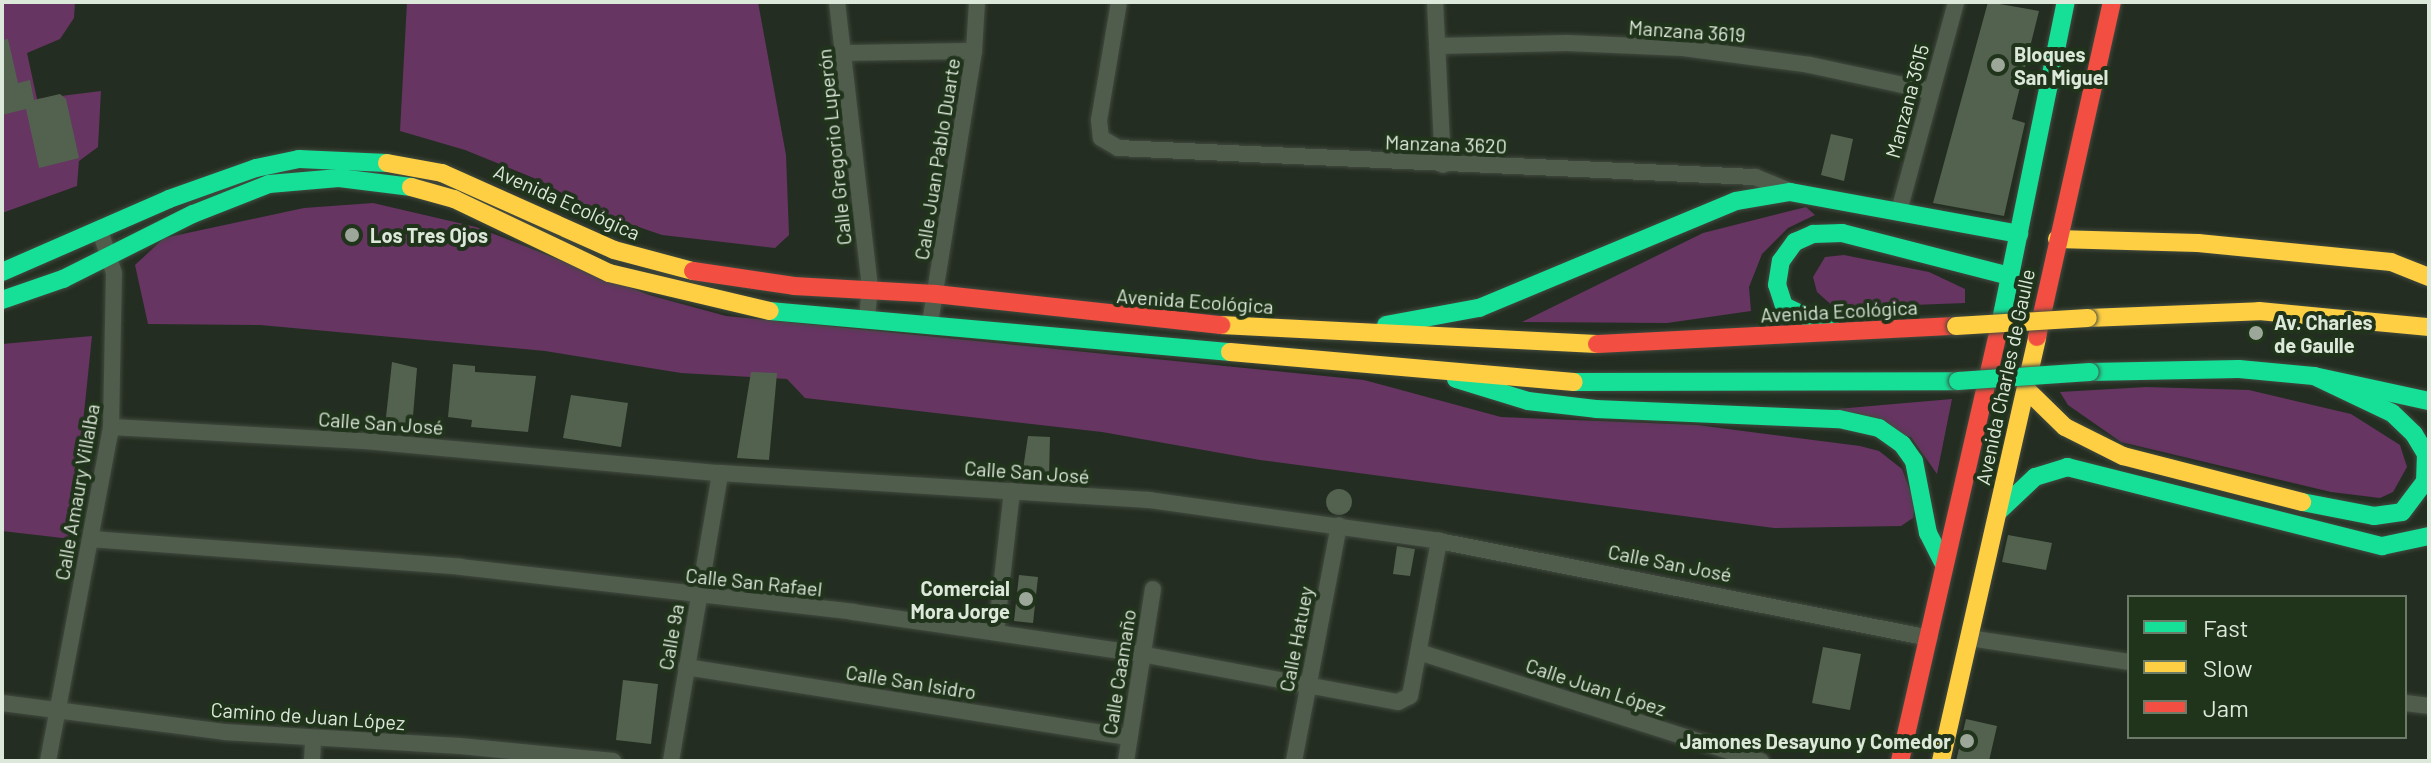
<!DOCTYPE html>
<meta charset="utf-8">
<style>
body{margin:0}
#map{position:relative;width:2431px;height:763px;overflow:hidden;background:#242d21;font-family:Barlow,sans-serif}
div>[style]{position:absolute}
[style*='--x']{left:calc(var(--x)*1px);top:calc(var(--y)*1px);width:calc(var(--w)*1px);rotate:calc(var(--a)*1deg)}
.green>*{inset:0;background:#663562}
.building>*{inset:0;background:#53624f}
.round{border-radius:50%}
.roads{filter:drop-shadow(0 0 2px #424a3f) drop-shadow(0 0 2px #424a3f)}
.street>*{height:16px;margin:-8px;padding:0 8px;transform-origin:8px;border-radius:8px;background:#505d4d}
.fast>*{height:18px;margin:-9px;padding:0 9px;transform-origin:9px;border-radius:9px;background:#16e098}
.slow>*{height:18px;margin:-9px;padding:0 9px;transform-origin:9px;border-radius:9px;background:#ffcf43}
.jam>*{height:18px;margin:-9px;padding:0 9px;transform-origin:9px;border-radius:9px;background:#f24e42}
.bridges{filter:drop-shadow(0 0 2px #424a3f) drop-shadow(0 0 2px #424a3f)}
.fast-bridge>*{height:18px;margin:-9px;padding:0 9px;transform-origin:9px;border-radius:9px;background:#16e098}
.slow-bridge>*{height:18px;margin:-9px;padding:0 9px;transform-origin:9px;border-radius:9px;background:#ffcf43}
.dots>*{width:22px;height:22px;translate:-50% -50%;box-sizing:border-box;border:4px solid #20331b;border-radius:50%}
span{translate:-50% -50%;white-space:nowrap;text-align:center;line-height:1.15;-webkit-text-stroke:8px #20331b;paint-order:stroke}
.street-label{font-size:20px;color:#dce8d9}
.poi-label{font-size:20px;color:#dce8d9;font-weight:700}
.left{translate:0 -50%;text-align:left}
.right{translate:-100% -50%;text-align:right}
.frame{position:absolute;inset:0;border:4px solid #dce8d9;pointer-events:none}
.legend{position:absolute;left:2127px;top:595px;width:280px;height:144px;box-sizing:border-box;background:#20331b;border:2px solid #6b7b67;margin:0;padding:10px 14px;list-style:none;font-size:24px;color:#dce8d9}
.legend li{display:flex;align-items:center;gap:16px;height:40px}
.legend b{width:40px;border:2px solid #6b7b67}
</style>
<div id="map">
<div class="green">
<div style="clip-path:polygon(2px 2px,75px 2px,74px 18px,60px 39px,27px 53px,37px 99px,101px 91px,98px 147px,79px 161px,77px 186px,2px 213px)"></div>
<div style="clip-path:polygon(407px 2px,758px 2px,786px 155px,789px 235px,775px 248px,662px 235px,595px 212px,541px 181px,465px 150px,400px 131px)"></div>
<div style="clip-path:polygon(373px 203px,476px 227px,649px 295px,726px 316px,1364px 380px,1501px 417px,1697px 425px,1860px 446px,1879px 451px,1902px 469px,1915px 504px,1913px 518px,1901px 526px,1774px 528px,1260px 460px,1102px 432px,805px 398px,787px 379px,681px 373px,545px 351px,260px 325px,148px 324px,135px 265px,164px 238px,304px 208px)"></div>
<div style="clip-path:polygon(1806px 207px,1815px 215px,1788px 228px,1762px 254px,1749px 287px,1751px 311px,1667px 323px,1522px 322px,1703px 233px)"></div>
<div style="clip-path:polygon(1844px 255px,1929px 272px,1965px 289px,1965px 303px,1835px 308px,1817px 292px,1813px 277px,1825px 257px)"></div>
<div style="clip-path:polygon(92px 336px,71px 539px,2px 531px,2px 344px)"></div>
<div style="clip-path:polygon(2146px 387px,2249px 390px,2351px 414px,2400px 445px,2407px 467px,2393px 492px,2380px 498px,2331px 492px,2121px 442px,2068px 405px,2060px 392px)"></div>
<div style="clip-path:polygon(1952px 399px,1937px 474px,1911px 437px,1802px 412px)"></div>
</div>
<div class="building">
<div style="clip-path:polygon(1988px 2px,2039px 11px,2012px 119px,2025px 123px,2004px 216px,1933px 203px)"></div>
<div style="clip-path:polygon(8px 39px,18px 83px,30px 80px,34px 100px,60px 94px,66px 99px,79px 158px,39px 168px,26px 109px,2px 115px,2px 40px)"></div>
<div style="clip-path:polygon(1831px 134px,1853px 139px,1844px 181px,1821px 175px)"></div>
<div style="clip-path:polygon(392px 362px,417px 368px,412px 428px,385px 426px)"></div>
<div style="clip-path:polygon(453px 364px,475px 366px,475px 372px,536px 376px,528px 432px,471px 427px,472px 420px,448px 417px)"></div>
<div style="clip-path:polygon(751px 372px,777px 373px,769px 460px,737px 458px)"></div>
<div style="clip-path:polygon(571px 395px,628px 403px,621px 447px,563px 438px)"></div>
<div style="clip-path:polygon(1028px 436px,1050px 437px,1049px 477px,1022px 476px)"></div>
<div class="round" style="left:1326px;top:489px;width:26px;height:26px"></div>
<div style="clip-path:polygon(2008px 535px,2052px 543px,2046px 570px,2002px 562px)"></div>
<div style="clip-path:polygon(1397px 546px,1415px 549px,1410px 576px,1393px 574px)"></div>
<div style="clip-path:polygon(1019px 575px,1038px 577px,1033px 623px,1014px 621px)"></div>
<div style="clip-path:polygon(1823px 647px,1861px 654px,1850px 710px,1812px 703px)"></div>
<div style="clip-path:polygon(623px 680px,658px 684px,651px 744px,616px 740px)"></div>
<div style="clip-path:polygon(225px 704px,263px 707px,261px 723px,224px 719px)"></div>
<div style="clip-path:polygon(1966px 719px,1997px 726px,1989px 761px,1956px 761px)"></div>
</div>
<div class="roads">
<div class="street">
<div style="--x:837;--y:2;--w:288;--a:83.4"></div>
<div style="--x:870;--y:288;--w:30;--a:96"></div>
<div style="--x:1119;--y:2;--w:120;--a:99.6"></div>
<div style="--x:1099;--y:120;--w:18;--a:84"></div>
<div style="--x:1101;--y:138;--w:20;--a:30"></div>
<div style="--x:1118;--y:148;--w:638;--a:2.61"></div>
<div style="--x:1755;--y:177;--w:37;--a:22"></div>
<div style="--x:1435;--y:2;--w:163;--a:87.2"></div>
<div style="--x:1437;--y:46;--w:130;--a:-1.3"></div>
<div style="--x:1567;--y:43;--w:116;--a:2.5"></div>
<div style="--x:1683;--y:48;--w:128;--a:7.6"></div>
<div style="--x:1810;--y:65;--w:123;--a:12.2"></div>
<div style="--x:844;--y:53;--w:130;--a:-0.9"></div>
<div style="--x:1899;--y:211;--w:217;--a:-74.7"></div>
<div style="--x:930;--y:323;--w:276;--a:-80.8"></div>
<div style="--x:974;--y:51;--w:49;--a:-86.5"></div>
<div style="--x:111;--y:427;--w:254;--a:3.2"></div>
<div style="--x:365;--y:441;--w:356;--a:5.2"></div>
<div style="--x:720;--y:473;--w:430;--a:3.6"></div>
<div style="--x:1149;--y:500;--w:293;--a:8"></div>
<div style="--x:1439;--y:541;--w:500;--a:11.18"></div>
<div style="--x:92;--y:539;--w:370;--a:4.3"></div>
<div style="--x:461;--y:567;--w:395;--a:6.5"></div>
<div style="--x:853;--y:612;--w:291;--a:8.3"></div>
<div style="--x:1141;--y:654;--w:261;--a:10.6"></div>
<div style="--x:1398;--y:702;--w:13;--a:-27"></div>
<div style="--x:1410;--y:696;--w:158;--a:-79.4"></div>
<div style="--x:996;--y:632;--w:142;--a:-83.5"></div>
<div style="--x:1969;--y:638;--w:162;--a:8.5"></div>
<div style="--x:1419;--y:652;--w:359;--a:17.7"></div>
<div style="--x:686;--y:667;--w:448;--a:9"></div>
<div style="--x:2;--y:703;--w:224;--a:7.4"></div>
<div style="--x:224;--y:732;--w:236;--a:3.4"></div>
<div style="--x:460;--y:746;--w:154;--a:5.6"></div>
<div style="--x:2405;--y:703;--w:24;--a:7"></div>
<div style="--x:48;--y:761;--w:340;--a:-79.3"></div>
<div style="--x:111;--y:427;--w:154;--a:-88.9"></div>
<div style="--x:114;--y:273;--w:44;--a:-108.4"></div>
<div style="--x:312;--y:761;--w:22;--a:-87"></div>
<div style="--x:671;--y:761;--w:292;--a:-80.3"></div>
<div style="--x:1126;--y:761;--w:174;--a:-81.1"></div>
<div style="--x:1294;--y:761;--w:240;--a:-79.2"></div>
</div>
<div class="fast">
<div style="--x:2;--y:272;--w:182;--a:-23.6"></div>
<div style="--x:169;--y:199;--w:92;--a:-19.6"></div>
<div style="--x:256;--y:168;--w:44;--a:-11.8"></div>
<div style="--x:299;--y:159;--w:88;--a:2.6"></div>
<div style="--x:2;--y:300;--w:65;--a:-19"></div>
<div style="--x:63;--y:279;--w:145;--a:-26.6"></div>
<div style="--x:193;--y:214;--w:82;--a:-21.5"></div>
<div style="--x:269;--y:184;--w:70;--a:-4.9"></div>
<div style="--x:339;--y:178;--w:73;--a:7.1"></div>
<div style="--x:770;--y:311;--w:462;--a:5.1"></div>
<div style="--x:1386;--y:325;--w:95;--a:-10.4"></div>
<div style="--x:1479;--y:308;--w:278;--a:-22.6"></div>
<div style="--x:1736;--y:201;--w:55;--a:-9.5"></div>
<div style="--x:1790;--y:192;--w:233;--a:10.4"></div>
<div style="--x:2000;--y:325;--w:330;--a:-78.5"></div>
<div style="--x:1834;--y:330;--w:55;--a:-154.4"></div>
<div style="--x:1784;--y:306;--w:22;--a:-108"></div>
<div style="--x:1777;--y:285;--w:24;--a:-81"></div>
<div style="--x:1781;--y:261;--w:24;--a:-54"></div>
<div style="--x:1795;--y:242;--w:20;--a:-24"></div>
<div style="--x:1813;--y:234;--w:29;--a:-2"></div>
<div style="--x:1842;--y:233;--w:173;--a:14.4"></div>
<div style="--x:2090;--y:372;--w:149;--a:-1.2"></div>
<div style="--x:2239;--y:369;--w:75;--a:5.3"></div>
<div style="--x:2314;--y:376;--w:118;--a:12.3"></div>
<div style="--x:1456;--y:379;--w:75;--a:17"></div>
<div style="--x:1528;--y:401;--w:68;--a:6.7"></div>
<div style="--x:1596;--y:409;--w:243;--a:2.4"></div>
<div style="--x:1839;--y:419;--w:41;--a:12.7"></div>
<div style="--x:1879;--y:428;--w:28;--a:35"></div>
<div style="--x:1902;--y:444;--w:21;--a:55"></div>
<div style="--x:1914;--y:461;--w:73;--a:79"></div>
<div style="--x:1928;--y:533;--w:36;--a:63"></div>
<div style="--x:1574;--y:382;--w:384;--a:-0.1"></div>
<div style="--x:2302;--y:502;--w:73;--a:11"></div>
<div style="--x:2374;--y:516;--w:28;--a:-8"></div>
<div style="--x:2402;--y:512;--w:38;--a:-53"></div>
<div style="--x:2425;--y:482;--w:28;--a:-88"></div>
<div style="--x:2426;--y:454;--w:23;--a:-121"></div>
<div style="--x:2414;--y:434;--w:30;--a:-136"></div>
<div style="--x:2392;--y:413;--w:86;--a:-154.6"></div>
<div style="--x:1998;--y:512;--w:51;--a:-43.4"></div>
<div style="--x:2035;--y:477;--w:34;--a:-17"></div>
<div style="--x:2067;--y:467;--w:325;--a:14.1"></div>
<div style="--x:2382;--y:546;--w:48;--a:-12"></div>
</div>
<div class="slow">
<div style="--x:387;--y:163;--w:56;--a:10.3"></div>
<div style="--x:442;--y:173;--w:188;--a:24.1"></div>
<div style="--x:614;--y:250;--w:82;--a:14.9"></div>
<div style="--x:411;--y:187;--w:45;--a:15.6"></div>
<div style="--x:454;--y:199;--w:172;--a:25.5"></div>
<div style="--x:609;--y:273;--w:165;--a:13.3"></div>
<div style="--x:2057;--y:239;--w:141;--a:1.6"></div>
<div style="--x:2198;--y:243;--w:194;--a:5.6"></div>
<div style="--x:2391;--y:262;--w:41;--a:21.5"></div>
<div style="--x:2088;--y:318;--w:171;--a:-2.3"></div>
<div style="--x:2259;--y:311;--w:171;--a:5.4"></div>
<div style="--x:1221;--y:325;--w:376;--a:2.9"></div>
<div style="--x:1230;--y:352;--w:345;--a:5"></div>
<div style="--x:2026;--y:389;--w:54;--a:44.3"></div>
<div style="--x:2065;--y:427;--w:65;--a:26.6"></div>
<div style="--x:2123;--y:456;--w:185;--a:14.4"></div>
<div style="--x:1941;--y:761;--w:435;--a:-77.2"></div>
</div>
<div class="jam">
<div style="--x:693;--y:271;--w:102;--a:8.4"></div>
<div style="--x:794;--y:286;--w:141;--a:3.2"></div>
<div style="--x:935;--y:294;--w:288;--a:6.2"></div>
<div style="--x:2037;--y:337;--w:343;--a:-77.4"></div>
<div style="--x:1597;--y:344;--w:359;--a:-2.9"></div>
<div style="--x:1900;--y:761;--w:447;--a:-77.1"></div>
</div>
</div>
<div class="bridges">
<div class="fast-bridge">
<div style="--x:1958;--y:381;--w:132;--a:-3.9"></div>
</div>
<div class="slow-bridge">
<div style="--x:1956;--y:326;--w:132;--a:-3.5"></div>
</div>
</div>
<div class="dots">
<div style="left:1998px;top:65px;background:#9ca799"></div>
<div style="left:352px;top:235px;background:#9ca799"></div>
<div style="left:2256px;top:333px;background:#9ca799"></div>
<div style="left:1026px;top:599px;background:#9ca799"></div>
<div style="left:1967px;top:741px;background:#9ca799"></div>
</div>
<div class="street-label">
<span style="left:1687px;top:31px;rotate:4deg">Manzana 3619</span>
<span style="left:1907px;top:101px;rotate:-75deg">Manzana 3615</span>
<span style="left:1446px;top:144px;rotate:2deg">Manzana 3620</span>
<span style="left:834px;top:147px;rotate:-96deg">Calle Gregorio Luperón</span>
<span style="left:937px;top:159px;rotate:-81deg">Calle Juan Pablo Duarte</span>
<span style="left:567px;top:202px;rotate:24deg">Avenida Ecológica</span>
<span style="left:1195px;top:301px;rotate:4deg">Avenida Ecológica</span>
<span style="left:1839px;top:311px;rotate:-3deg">Avenida Ecológica</span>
<span style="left:2005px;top:377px;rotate:-78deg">Avenida Charles de Gaulle</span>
<span style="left:381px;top:423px;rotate:4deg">Calle San José</span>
<span style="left:1027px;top:472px;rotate:4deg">Calle San José</span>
<span style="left:77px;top:492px;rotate:-80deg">Calle Amaury Villalba</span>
<span style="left:1670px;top:563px;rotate:11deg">Calle San José</span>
<span style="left:754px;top:582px;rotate:6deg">Calle San Rafael</span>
<span style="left:671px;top:637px;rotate:-80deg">Calle 9a</span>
<span style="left:1296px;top:639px;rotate:-79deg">Calle Hatuey</span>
<span style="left:1119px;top:672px;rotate:-81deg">Calle Caamaño</span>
<span style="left:911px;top:682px;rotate:9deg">Calle San Isidro</span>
<span style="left:1596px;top:687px;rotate:18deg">Calle Juan López</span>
<span style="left:308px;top:716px;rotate:4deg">Camino de Juan López</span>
</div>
<div class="poi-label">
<span class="left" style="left:2014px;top:66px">Bloques<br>San Miguel</span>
<span class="left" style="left:370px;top:235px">Los Tres Ojos</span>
<span class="left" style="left:2274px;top:334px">Av. Charles<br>de Gaulle</span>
<span class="right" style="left:1010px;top:600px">Comercial<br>Mora Jorge</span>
<span class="right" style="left:1951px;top:741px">Jamones Desayuno y Comedor</span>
</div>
<div class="frame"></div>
<ul class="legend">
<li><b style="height:10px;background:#16e098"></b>Fast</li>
<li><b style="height:10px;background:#ffcf43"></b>Slow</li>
<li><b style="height:10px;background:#f24e42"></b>Jam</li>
</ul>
</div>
